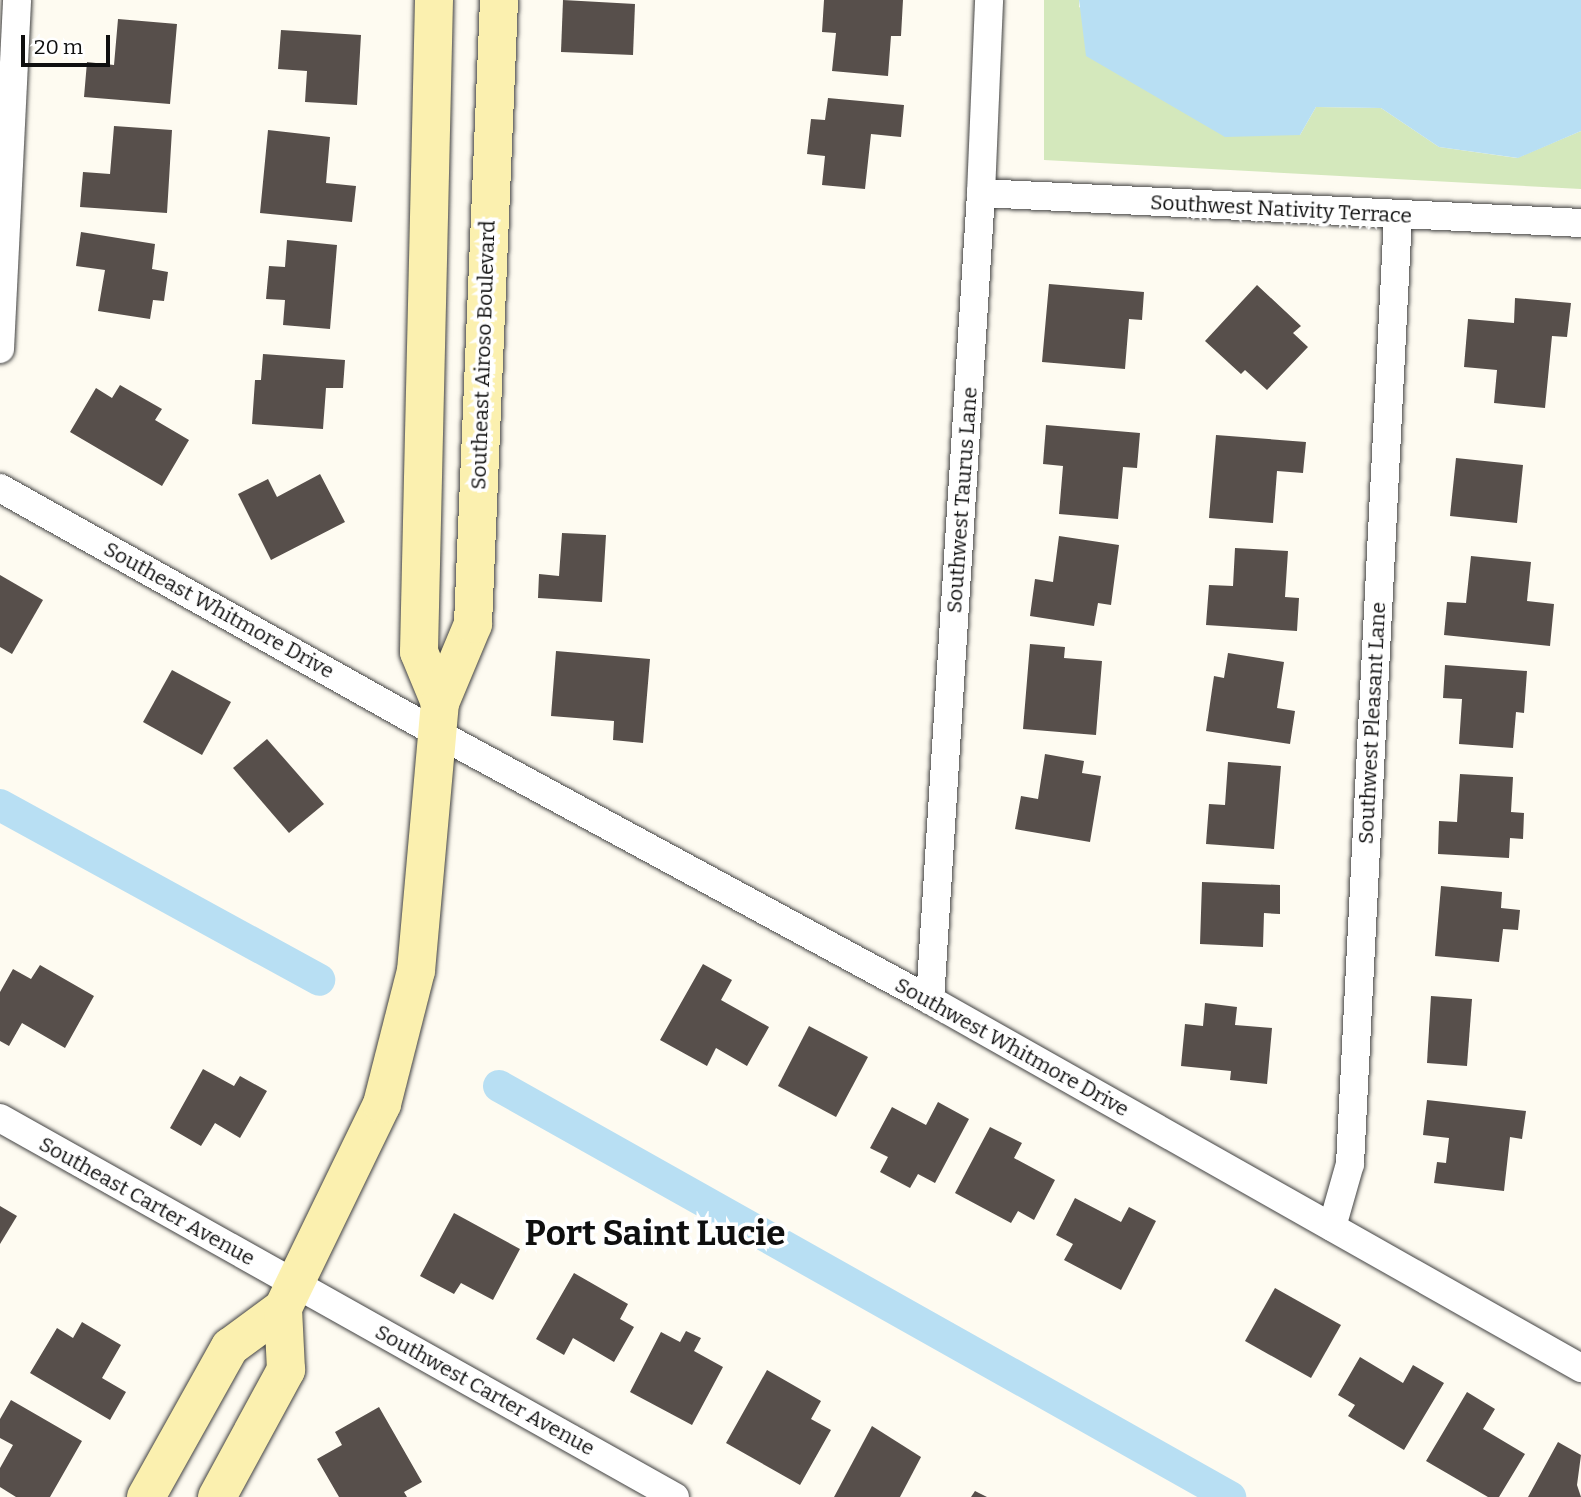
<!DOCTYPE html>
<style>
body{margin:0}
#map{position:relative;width:1581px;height:1497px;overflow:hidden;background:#fefbf1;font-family:Bitter,serif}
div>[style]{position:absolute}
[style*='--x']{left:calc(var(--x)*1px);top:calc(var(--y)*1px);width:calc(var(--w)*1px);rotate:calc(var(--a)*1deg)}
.green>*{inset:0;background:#d4e8bc}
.water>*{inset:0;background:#b8dff3}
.canal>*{height:32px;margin:-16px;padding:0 16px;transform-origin:16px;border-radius:16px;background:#b8dff3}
.building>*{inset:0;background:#574f4b}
.roads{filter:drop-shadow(0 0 2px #424242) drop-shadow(0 0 2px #424242)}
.minor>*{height:28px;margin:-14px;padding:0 14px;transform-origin:14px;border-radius:14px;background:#fff}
.secondary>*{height:38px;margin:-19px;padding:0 19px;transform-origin:19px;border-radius:19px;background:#fbf0af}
span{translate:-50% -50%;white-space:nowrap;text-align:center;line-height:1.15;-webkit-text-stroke:7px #fff;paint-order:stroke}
.street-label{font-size:21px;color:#0f0f0f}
.town-label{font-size:35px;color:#0f0f0f;font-weight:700}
.scale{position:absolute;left:21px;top:35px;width:89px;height:32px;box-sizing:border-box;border:4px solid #0f0f0f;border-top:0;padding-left:9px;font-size:21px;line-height:24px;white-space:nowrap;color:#0f0f0f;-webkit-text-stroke:5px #fff;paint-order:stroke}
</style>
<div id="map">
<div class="green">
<div style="clip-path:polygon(1044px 0,1079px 0,1079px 7px,1300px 135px,1316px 107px,1381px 108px,1439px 147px,1517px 158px,1581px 131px,1581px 189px,1044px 160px)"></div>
</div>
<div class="water">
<div style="clip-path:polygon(1079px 0,1581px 0,1581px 131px,1518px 158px,1439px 147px,1381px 108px,1316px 107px,1300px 135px,1225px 137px,1086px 56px)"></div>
</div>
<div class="canal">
<div style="--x:0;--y:805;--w:364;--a:28.7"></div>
<div style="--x:499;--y:1086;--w:839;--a:29.35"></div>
</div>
<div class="building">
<div style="clip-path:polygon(563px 0,635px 4px,633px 55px,561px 52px)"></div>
<div style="clip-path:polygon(824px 0,903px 0,901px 36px,891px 36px,888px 76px,832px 71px,836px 33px,822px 32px)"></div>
<div style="clip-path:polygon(118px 19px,177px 24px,170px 104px,84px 97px,87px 62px,114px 65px)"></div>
<div style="clip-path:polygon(281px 30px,361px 35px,357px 105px,305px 102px,307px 71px,278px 69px)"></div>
<div style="clip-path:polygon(828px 98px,904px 105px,901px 137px,871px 134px,865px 189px,822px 185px,825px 156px,807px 154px,811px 119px,825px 120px)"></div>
<div style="clip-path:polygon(114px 126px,172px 130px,167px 213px,80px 207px,83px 172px,110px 174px)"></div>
<div style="clip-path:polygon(268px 130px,330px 137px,326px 183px,356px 186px,352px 222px,260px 213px)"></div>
<div style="clip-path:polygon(81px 232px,155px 244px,152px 269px,168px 272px,164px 301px,153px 300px,150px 319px,98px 311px,105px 270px,76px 266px)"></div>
<div style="clip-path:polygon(287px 240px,337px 245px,330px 329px,283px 325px,285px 300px,266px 299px,269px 266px,285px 267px)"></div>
<div style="clip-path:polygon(1049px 284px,1144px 292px,1142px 320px,1129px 319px,1125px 369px,1042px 362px)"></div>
<div style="clip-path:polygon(1257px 285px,1301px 326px,1293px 333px,1308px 347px,1267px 390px,1245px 370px,1241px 374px,1205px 341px)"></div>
<div style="clip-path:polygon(1515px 298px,1571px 303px,1567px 337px,1552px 336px,1545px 408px,1494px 403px,1497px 370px,1464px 367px,1468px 319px,1514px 323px)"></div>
<div style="clip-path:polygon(263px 354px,345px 360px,343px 388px,326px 388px,323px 429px,252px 424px,255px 380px,261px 380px)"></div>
<div style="clip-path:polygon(120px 385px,162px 409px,155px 420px,189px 440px,162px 486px,70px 432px,96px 388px,112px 398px)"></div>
<div style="clip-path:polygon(1046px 425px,1140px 433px,1137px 468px,1123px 467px,1118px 519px,1059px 514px,1063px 466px,1043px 464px)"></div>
<div style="clip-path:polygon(1216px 435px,1306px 442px,1303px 473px,1277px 471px,1273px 523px,1209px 518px)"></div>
<div style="clip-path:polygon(1456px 458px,1523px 465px,1517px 523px,1450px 516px)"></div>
<div style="clip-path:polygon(320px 474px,345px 522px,271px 560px,238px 494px,268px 479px,277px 497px)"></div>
<div style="clip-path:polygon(562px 533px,606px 535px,602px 602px,538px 598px,539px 574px,559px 576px)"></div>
<div style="clip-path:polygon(1059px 536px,1119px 545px,1111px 605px,1098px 603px,1094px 626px,1030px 616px,1035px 579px,1053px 582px)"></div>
<div style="clip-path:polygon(1235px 548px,1288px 551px,1285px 597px,1299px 598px,1297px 631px,1206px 625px,1209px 585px,1233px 586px)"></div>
<div style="clip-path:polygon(1471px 556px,1531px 562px,1527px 601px,1554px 604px,1550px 646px,1444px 635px,1447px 602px,1466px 603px)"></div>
<div style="clip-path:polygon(0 575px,43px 600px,12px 654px,0 647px)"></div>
<div style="clip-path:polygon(1030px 644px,1065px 647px,1064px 658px,1102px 661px,1096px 735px,1023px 729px)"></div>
<div style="clip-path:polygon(556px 651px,650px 659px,643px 743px,613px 740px,614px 721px,551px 716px)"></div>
<div style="clip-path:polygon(1228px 653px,1284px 662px,1277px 708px,1295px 711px,1290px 744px,1206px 731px,1214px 676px,1224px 678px)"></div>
<div style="clip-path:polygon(1445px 665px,1527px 671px,1524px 713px,1516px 712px,1513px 748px,1459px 744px,1462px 699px,1443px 698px)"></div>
<div style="clip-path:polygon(172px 670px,231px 702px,202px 755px,143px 722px)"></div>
<div style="clip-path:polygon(267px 739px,324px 804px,289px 833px,233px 768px)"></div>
<div style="clip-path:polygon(1045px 754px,1084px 761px,1082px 773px,1101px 776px,1090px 842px,1015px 829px,1021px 796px,1038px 799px)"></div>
<div style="clip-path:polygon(1228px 762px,1281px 766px,1274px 849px,1206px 844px,1209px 804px,1225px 805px)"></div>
<div style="clip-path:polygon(1460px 774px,1513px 777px,1511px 812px,1524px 813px,1523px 839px,1510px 838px,1509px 858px,1438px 854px,1439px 821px,1457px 822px)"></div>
<div style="clip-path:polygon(1202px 882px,1280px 885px,1280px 914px,1264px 913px,1263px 947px,1200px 944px)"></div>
<div style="clip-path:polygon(1441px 886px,1502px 892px,1501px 908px,1520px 910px,1518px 930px,1503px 929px,1499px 962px,1435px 956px)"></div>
<div style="clip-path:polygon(703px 964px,732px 980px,721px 1000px,769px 1027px,747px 1066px,716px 1048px,707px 1066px,660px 1040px)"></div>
<div style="clip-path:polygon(40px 965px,94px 996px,65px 1048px,22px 1023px,9px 1046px,0 1041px,0 992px,13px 969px,31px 979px)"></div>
<div style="clip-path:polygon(1431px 996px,1472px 999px,1467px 1066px,1427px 1063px)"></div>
<div style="clip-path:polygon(1205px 1003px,1237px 1007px,1235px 1025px,1272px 1028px,1267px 1084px,1230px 1080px,1231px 1071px,1181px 1066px,1185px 1024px,1203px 1026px)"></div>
<div style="clip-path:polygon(809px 1026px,868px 1057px,836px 1117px,778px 1086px)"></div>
<div style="clip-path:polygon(203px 1069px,234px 1086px,240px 1076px,267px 1091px,240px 1138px,215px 1123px,201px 1146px,170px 1128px)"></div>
<div style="clip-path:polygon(1427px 1100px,1526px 1111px,1522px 1139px,1510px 1137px,1504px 1191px,1434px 1183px,1437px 1162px,1446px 1163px,1449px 1138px,1423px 1135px)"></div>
<div style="clip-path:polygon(938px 1102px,969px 1119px,935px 1183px,918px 1174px,910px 1188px,880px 1172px,888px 1157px,870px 1148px,892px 1107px,926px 1125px)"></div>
<div style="clip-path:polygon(990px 1127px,1022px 1143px,1014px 1158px,1055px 1180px,1034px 1220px,1018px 1211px,1011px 1223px,955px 1193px)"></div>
<div style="clip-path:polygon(1075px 1198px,1121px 1222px,1129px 1207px,1156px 1221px,1121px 1290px,1064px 1260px,1073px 1244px,1056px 1235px)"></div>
<div style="clip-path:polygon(0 1206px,17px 1216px,0 1244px)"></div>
<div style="clip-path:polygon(454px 1213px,520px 1249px,493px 1300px,461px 1283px,454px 1294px,420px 1276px)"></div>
<div style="clip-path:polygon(574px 1273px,628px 1304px,620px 1319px,634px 1327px,614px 1362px,573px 1338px,564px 1355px,536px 1339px)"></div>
<div style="clip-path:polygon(1275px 1288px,1341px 1325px,1311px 1378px,1245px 1341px)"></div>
<div style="clip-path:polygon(82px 1322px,121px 1345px,102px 1378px,126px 1392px,110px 1420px,30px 1373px,57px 1328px,73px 1338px)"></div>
<div style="clip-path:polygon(686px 1331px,701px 1338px,694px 1351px,723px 1367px,692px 1425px,630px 1392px,661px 1332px,680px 1342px)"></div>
<div style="clip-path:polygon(1360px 1357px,1403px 1383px,1413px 1365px,1444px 1383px,1404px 1450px,1348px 1416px,1355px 1405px,1338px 1395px)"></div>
<div style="clip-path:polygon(767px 1370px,821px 1401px,811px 1419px,831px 1430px,800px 1485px,726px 1443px)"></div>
<div style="clip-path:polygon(1467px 1392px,1495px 1409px,1483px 1429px,1525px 1454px,1499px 1497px,1488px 1497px,1426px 1461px)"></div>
<div style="clip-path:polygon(11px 1400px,82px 1441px,50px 1497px,16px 1497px,0 1487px,0 1468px,13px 1445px,0 1438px,0 1419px)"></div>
<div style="clip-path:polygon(379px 1407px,422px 1482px,404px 1492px,407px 1497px,339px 1497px,317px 1459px,342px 1445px,335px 1432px)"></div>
<div style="clip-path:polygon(872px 1426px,921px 1457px,900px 1497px,834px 1497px)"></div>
<div style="clip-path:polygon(1558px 1442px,1581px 1455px,1577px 1485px,1581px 1497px,1528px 1497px)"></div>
<div style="clip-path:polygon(975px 1491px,987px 1497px,971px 1497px)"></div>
</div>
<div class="roads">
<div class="minor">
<div style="--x:981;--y:193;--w:601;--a:2.86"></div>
<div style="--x:0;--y:349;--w:349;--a:-87.2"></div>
<div style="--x:0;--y:488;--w:501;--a:29.28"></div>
<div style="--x:437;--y:733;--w:561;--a:28.44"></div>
<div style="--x:930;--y:1000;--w:748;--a:29.48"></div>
<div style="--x:930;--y:1000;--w:809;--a:-86.38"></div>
<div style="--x:981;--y:193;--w:193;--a:-87.6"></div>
<div style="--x:0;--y:1118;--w:774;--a:29.31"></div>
<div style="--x:1332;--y:1227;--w:66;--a:-74.1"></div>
<div style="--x:1350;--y:1164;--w:949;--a:-87.1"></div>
</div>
<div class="secondary">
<div style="--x:434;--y:0;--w:652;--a:91.32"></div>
<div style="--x:419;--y:652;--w:55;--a:67.6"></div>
<div style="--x:146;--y:1497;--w:172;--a:-60.8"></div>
<div style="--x:230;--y:1347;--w:66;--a:-36.3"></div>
<div style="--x:283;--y:1308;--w:227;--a:-64.1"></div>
<div style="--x:382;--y:1104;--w:137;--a:-75.7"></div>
<div style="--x:416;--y:971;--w:269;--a:-84.9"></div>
<div style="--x:440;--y:703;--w:86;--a:-67.3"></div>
<div style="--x:473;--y:624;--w:625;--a:-87.61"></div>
<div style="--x:217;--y:1497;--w:145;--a:-61.5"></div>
<div style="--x:286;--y:1370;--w:62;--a:-92.8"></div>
</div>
</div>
<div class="street-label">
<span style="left:1281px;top:209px;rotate:3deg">Southwest Nativity Terrace</span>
<span style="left:483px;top:355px;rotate:-88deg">Southeast Airoso Boulevard</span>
<span style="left:962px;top:500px;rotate:-86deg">Southwest Taurus Lane</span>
<span style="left:219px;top:610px;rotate:29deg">Southeast Whitmore Drive</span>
<span style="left:1372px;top:723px;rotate:-87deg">Southwest Pleasant Lane</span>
<span style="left:1012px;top:1047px;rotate:29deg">Southwest Whitmore Drive</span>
<span style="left:147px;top:1201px;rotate:29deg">Southeast Carter Avenue</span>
<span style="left:485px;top:1390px;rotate:29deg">Southwest Carter Avenue</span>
</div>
<div class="town-label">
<span style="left:655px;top:1233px">Port Saint Lucie</span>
</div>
<div class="scale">20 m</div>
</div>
